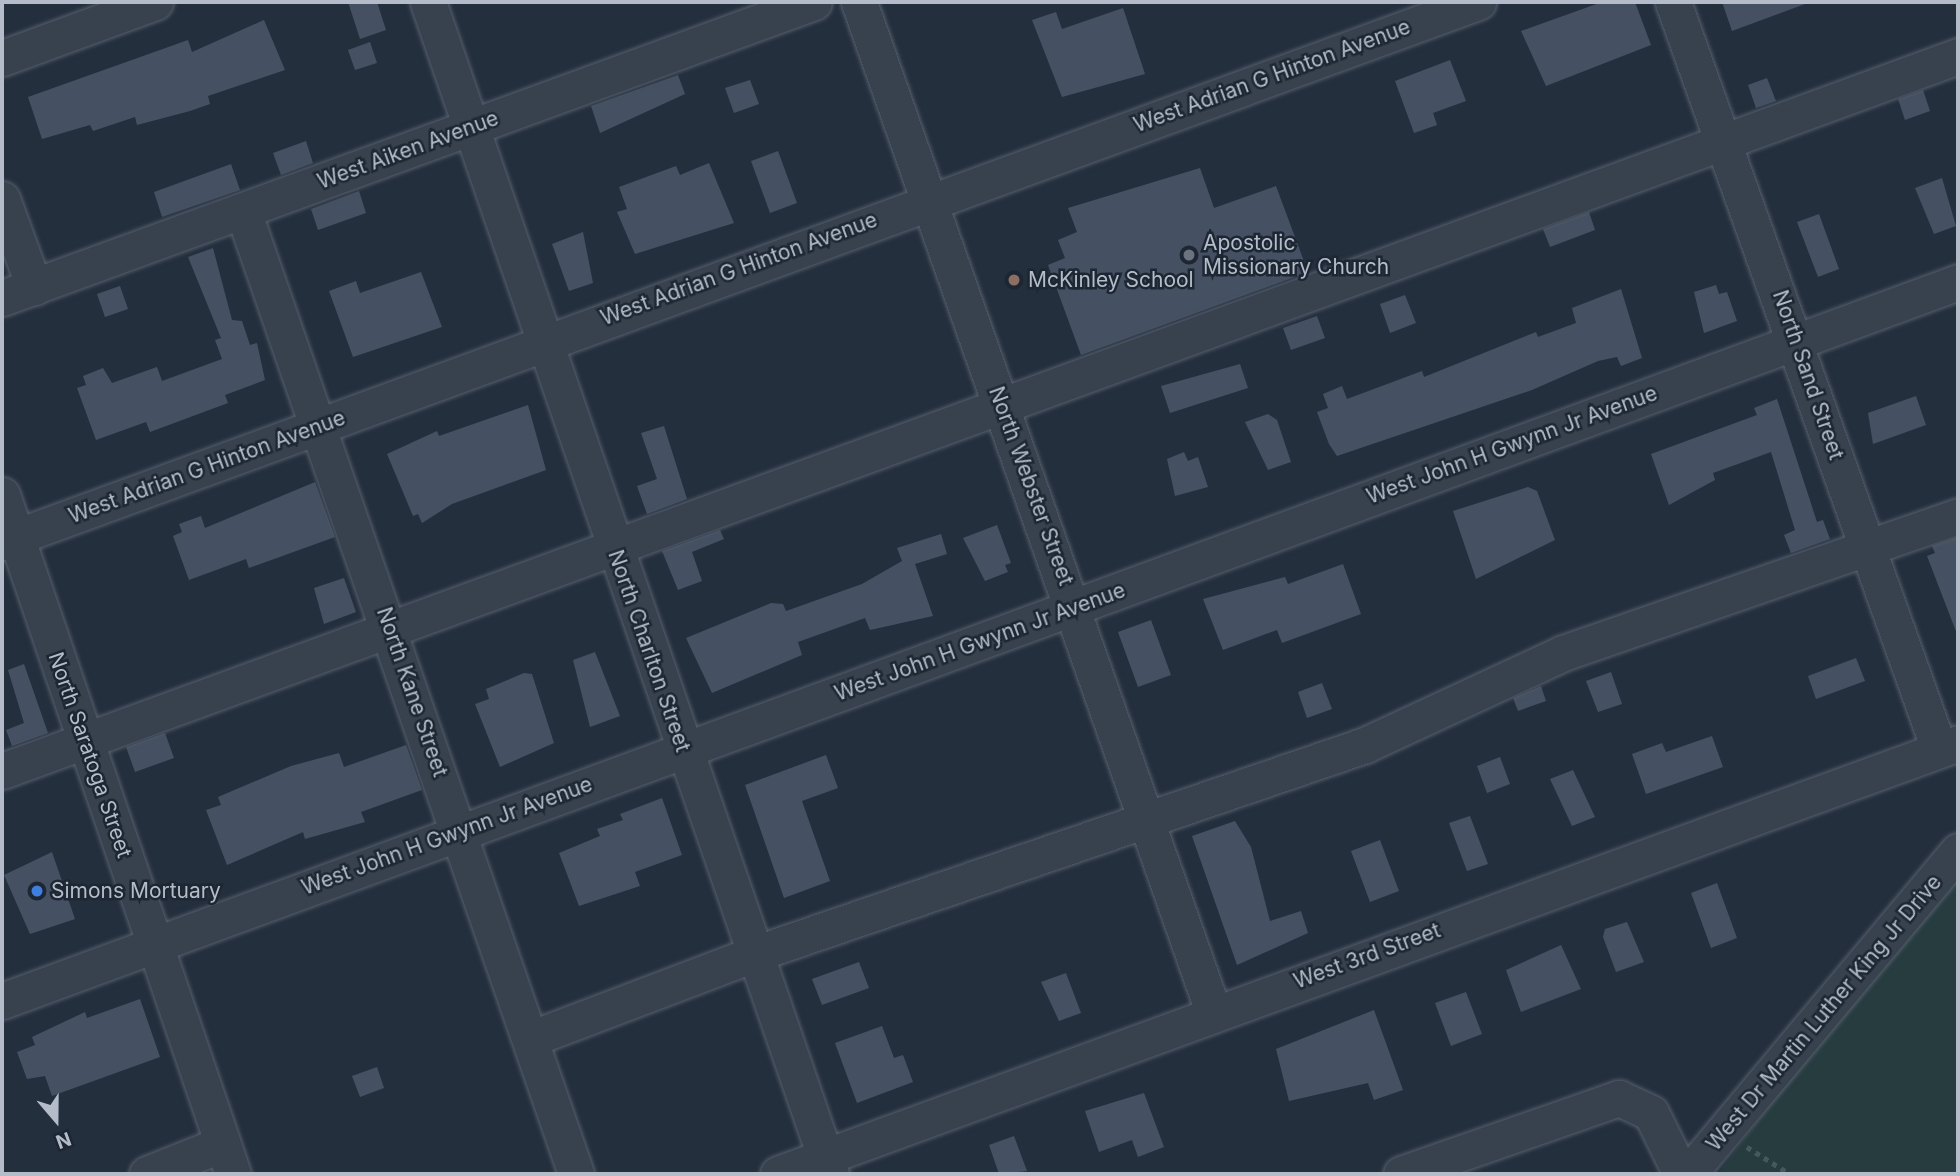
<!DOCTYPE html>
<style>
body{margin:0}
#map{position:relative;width:1960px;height:1176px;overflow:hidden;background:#242f3e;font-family:Inter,sans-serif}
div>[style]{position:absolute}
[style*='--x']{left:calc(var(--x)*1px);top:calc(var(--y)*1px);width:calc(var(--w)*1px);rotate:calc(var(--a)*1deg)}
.green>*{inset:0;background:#263c3f}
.building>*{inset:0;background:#455162}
.path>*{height:4.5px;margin-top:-2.25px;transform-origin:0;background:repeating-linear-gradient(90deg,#44595c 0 5px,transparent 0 10px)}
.roads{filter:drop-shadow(0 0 2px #565f6c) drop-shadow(0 0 2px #565f6c)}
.minor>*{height:35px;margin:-17.5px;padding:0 17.5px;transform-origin:17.5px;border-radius:17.5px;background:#38414e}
.dots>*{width:19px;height:19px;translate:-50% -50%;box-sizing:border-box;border:4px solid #1d2633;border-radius:50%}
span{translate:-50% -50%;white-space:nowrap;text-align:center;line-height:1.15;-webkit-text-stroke:5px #1d2633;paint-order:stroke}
.street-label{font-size:21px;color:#b4bcc9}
.poi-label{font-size:21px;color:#b4bcc9}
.left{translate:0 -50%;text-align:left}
.frame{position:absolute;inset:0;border:4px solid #b4bcc9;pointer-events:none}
.north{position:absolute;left:21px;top:1085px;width:70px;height:70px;-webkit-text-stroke:5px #1d2633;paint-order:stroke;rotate:160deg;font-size:19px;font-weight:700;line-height:28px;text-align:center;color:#b4bcc9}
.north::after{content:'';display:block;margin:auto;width:24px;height:32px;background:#b4bcc9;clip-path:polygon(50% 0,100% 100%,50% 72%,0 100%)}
</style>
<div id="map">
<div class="green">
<div style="clip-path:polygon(1958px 854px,1958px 1174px,1718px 1174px,1956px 856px)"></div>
</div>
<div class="building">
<div style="clip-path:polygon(348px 2px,377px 2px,386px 30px,360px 39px)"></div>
<div style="clip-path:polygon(1602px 2px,1635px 2px,1651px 45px,1546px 86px,1521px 31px)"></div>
<div style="clip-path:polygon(1722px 2px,1805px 2px,1805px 4px,1732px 31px)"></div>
<div style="clip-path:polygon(1123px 8px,1145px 74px,1062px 97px,1032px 20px,1056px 12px,1062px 29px)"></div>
<div style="clip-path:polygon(264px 20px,285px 70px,208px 96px,210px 104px,190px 111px,137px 125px,135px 117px,93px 131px,90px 125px,42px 139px,28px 97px,188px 40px,192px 52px)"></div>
<div style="clip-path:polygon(370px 42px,377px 63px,355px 70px,348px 50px)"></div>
<div style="clip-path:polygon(1450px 60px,1466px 101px,1433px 113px,1437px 125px,1414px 133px,1395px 81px)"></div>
<div style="clip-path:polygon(678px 75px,685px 94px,600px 133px,591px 106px)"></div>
<div style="clip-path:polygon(1767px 78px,1776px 101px,1756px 108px,1748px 85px)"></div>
<div style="clip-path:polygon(750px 80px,759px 104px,734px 113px,725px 88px)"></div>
<div style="clip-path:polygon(1923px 90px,1930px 111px,1905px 120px,1898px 99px)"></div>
<div style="clip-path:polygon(306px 141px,313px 163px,281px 175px,273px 153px)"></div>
<div style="clip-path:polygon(778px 151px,797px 203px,770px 213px,751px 161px)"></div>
<div style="clip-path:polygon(709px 163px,734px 223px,635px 254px,617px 212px,627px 209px,619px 187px,676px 166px,680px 175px)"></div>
<div style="clip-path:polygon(231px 164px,240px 190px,162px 217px,154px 192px)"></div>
<div style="clip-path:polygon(1200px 168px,1214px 208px,1276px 186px,1308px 272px,1081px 355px,1048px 265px,1065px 258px,1058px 240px,1077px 232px,1068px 208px)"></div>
<div style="clip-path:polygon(1942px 178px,1956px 226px,1934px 234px,1915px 188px)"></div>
<div style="clip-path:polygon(359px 191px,366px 213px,318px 230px,311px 209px)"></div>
<div style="clip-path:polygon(1589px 212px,1595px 230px,1550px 247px,1543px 229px)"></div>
<div style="clip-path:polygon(1819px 214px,1839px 269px,1818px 277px,1797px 222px)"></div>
<div style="clip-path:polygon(583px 232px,593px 283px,569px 291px,552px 244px)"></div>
<div style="clip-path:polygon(213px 248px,232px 320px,242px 321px,250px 345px,257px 343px,265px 380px,225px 395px,228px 403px,150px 432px,146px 422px,96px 440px,77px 388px,86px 385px,83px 376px,103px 368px,112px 383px,157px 367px,162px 381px,222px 359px,215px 340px,221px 338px,188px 257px)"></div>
<div style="clip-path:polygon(421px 272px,442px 327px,353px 357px,329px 291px,356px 281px,360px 293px)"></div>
<div style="clip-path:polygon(1716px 285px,1719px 294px,1727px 292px,1737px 321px,1704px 333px,1694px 292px)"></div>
<div style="clip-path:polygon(120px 286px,128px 309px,105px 317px,97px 294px)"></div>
<div style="clip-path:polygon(1621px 289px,1642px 358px,1621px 366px,1617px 357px,1598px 361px,1532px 390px,1337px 456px,1329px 444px,1317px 412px,1328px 408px,1323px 394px,1342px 386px,1347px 399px,1422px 371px,1424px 377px,1536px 332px,1538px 337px,1576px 323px,1572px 308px)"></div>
<div style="clip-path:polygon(1405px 295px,1416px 323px,1390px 333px,1380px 304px)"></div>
<div style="clip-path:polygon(1317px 316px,1325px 338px,1291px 350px,1283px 328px)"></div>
<div style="clip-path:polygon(1240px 364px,1248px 388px,1170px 413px,1161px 386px)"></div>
<div style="clip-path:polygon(1916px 396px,1926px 425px,1873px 444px,1868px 413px)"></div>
<div style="clip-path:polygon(1777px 399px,1817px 522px,1823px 520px,1830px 539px,1791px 553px,1784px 535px,1795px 530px,1771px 452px,1713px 473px,1715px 480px,1669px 505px,1651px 454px,1757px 415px,1754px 408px)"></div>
<div style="clip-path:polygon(528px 405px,546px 470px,452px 504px,422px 523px,418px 514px,413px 516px,387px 454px,437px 431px,439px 436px)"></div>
<div style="clip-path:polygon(1268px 414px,1277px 420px,1291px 462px,1268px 470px,1245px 422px)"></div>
<div style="clip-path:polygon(664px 426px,687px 499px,647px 514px,637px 486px,657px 479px,641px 433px)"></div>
<div style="clip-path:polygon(1184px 452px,1188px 461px,1198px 457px,1208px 487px,1175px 496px,1167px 459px)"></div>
<div style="clip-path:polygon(315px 482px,335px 537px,249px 568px,246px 559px,189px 580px,173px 536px,182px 532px,179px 524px,201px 516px,205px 528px)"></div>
<div style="clip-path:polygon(1528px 487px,1537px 491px,1555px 540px,1476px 579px,1453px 511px)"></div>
<div style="clip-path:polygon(997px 525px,1011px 563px,1005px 565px,1008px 572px,985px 581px,963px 538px)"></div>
<div style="clip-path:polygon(720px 530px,724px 539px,692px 552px,702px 581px,678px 590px,662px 551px)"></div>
<div style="clip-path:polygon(941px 534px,947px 554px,915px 564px,933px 616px,870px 630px,865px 618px,798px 642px,802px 655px,712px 693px,686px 638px,771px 603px,783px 604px,786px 611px,862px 584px,902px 561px,897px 548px)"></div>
<div style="clip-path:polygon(1958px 537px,1958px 634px,1957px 634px,1927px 556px,1935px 553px,1932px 546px)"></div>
<div style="clip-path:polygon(1343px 564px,1361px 614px,1282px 643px,1277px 630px,1223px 650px,1203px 599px,1285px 577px,1288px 584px)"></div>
<div style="clip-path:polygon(344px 578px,356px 612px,324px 624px,314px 588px)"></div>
<div style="clip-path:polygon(1151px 620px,1171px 675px,1138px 687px,1118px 632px)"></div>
<div style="clip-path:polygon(595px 652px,620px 716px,590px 727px,573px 660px)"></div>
<div style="clip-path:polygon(1856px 658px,1865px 681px,1816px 699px,1808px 676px)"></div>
<div style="clip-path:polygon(24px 664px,48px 733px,12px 746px,6px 730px,24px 723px,8px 670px)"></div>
<div style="clip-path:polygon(1611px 672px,1622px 704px,1598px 712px,1586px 681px)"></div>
<div style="clip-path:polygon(524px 673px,532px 674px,554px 743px,500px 767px,475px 704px,489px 699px,486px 689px)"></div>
<div style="clip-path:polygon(1322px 683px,1332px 709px,1307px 718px,1298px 692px)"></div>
<div style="clip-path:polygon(1541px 686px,1546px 701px,1518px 711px,1513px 698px)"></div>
<div style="clip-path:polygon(165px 733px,174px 758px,135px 772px,126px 747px)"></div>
<div style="clip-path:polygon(1712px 736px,1723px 767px,1646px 794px,1632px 754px,1662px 743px,1666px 752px)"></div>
<div style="clip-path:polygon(406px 745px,422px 790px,361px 812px,365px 822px,305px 839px,303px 832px,227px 865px,206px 810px,221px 805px,218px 797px,291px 766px,339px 753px,344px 767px)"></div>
<div style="clip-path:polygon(826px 755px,838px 788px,802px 801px,830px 881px,784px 898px,745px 785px)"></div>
<div style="clip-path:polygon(1500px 757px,1510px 784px,1487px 793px,1477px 766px)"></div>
<div style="clip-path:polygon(1573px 770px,1595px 817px,1572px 826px,1550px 779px)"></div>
<div style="clip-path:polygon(662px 798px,682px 855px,635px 872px,640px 886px,579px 906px,559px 853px,600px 836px,597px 829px,623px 820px,620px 814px)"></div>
<div style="clip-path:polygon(1470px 816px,1488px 864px,1467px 871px,1449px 823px)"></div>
<div style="clip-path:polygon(1235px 821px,1251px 847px,1270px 921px,1301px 911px,1308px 933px,1237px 965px,1192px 836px)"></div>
<div style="clip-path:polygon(1380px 840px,1399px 891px,1370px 902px,1351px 851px)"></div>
<div style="clip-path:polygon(52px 852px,75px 919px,30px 934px,4px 875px)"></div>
<div style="clip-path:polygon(1717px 883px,1737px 938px,1711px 948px,1691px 893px)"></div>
<div style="clip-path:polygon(1627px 922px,1644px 962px,1616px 972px,1603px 937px,1605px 929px)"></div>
<div style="clip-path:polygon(1561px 945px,1581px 989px,1521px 1012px,1506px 970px)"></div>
<div style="clip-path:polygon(859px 962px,869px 988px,822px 1005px,812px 979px)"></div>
<div style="clip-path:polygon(1066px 973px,1081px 1013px,1059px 1021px,1041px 982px)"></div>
<div style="clip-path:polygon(1466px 992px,1482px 1034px,1451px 1046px,1435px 1003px)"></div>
<div style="clip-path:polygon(140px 999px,160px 1057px,52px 1096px,45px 1076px,27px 1079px,17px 1052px,35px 1045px,32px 1037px,85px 1012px,87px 1018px)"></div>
<div style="clip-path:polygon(1374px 1010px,1403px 1090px,1374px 1100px,1368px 1083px,1289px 1101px,1276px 1049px)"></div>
<div style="clip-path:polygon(882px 1026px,894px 1058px,903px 1055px,913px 1082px,857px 1103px,835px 1043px)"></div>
<div style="clip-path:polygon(377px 1067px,384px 1088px,360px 1097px,352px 1076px)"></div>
<div style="clip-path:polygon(1144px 1093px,1164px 1147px,1138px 1157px,1132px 1140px,1099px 1152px,1085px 1111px)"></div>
<div style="clip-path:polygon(1014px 1136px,1027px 1171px,999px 1174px,989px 1145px)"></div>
</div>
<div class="path">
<div style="--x:1747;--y:1147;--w:51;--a:32.1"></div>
</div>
<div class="roads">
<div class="minor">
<div style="--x:428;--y:2;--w:1239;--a:71.02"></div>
<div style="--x:859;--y:2;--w:1069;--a:70.67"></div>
<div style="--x:1673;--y:2;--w:793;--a:70.4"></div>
<div style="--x:2;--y:58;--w:163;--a:-20.1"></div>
<div style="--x:2;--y:199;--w:94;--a:70"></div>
<div style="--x:243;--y:211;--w:1019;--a:70.92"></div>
<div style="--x:2;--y:298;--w:864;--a:-20.03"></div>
<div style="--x:2;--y:495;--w:717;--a:71.21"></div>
<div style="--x:2;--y:542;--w:1572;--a:-20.1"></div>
<div style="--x:2;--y:771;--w:2083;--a:-20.08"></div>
<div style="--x:2;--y:1001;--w:2084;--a:-20.18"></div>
<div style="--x:530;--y:1039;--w:240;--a:-20.8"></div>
<div style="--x:754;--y:954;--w:646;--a:-18.88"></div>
<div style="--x:1365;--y:745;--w:218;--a:-24.9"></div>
<div style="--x:1563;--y:653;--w:418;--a:-19.1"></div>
<div style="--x:147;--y:1174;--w:81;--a:-21.8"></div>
<div style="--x:778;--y:1174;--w:1256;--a:-20.06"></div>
<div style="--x:1401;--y:1174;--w:231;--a:-19.2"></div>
<div style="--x:1619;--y:1098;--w:35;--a:25"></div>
<div style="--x:1651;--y:1113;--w:68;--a:63.8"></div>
<div style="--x:1688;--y:1174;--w:421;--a:-50.1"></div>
</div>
</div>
<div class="dots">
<div style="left:1189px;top:255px;background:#6b7280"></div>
<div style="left:1014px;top:280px;background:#8d6e63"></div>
<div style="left:37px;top:891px;background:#3f7fe0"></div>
</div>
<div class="street-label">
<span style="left:1272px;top:76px;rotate:-20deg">West Adrian G Hinton Avenue</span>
<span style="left:408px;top:150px;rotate:-20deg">West Aiken Avenue</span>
<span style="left:739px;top:269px;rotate:-20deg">West Adrian G Hinton Avenue</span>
<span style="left:1808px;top:375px;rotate:71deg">North Sand Street</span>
<span style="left:1512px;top:445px;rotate:-20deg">West John H Gwynn Jr Avenue</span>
<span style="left:207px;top:467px;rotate:-20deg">West Adrian G Hinton Avenue</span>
<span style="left:1031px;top:486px;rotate:70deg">North Webster Street</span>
<span style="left:980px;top:642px;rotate:-20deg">West John H Gwynn Jr Avenue</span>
<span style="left:649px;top:651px;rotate:71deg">North Charlton Street</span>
<span style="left:412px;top:692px;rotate:71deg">North Kane Street</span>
<span style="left:90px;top:755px;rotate:71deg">North Saratoga Street</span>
<span style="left:447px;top:836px;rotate:-20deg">West John H Gwynn Jr Avenue</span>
<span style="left:1367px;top:956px;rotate:-20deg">West 3rd Street</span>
<span style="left:1824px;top:1013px;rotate:-50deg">West Dr Martin Luther King Jr Drive</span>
</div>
<div class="poi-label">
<span class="left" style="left:1203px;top:255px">Apostolic<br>Missionary Church</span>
<span class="left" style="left:1028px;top:280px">McKinley School</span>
<span class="left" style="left:51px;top:891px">Simons Mortuary</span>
</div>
<div class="frame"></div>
<div class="north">N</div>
</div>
